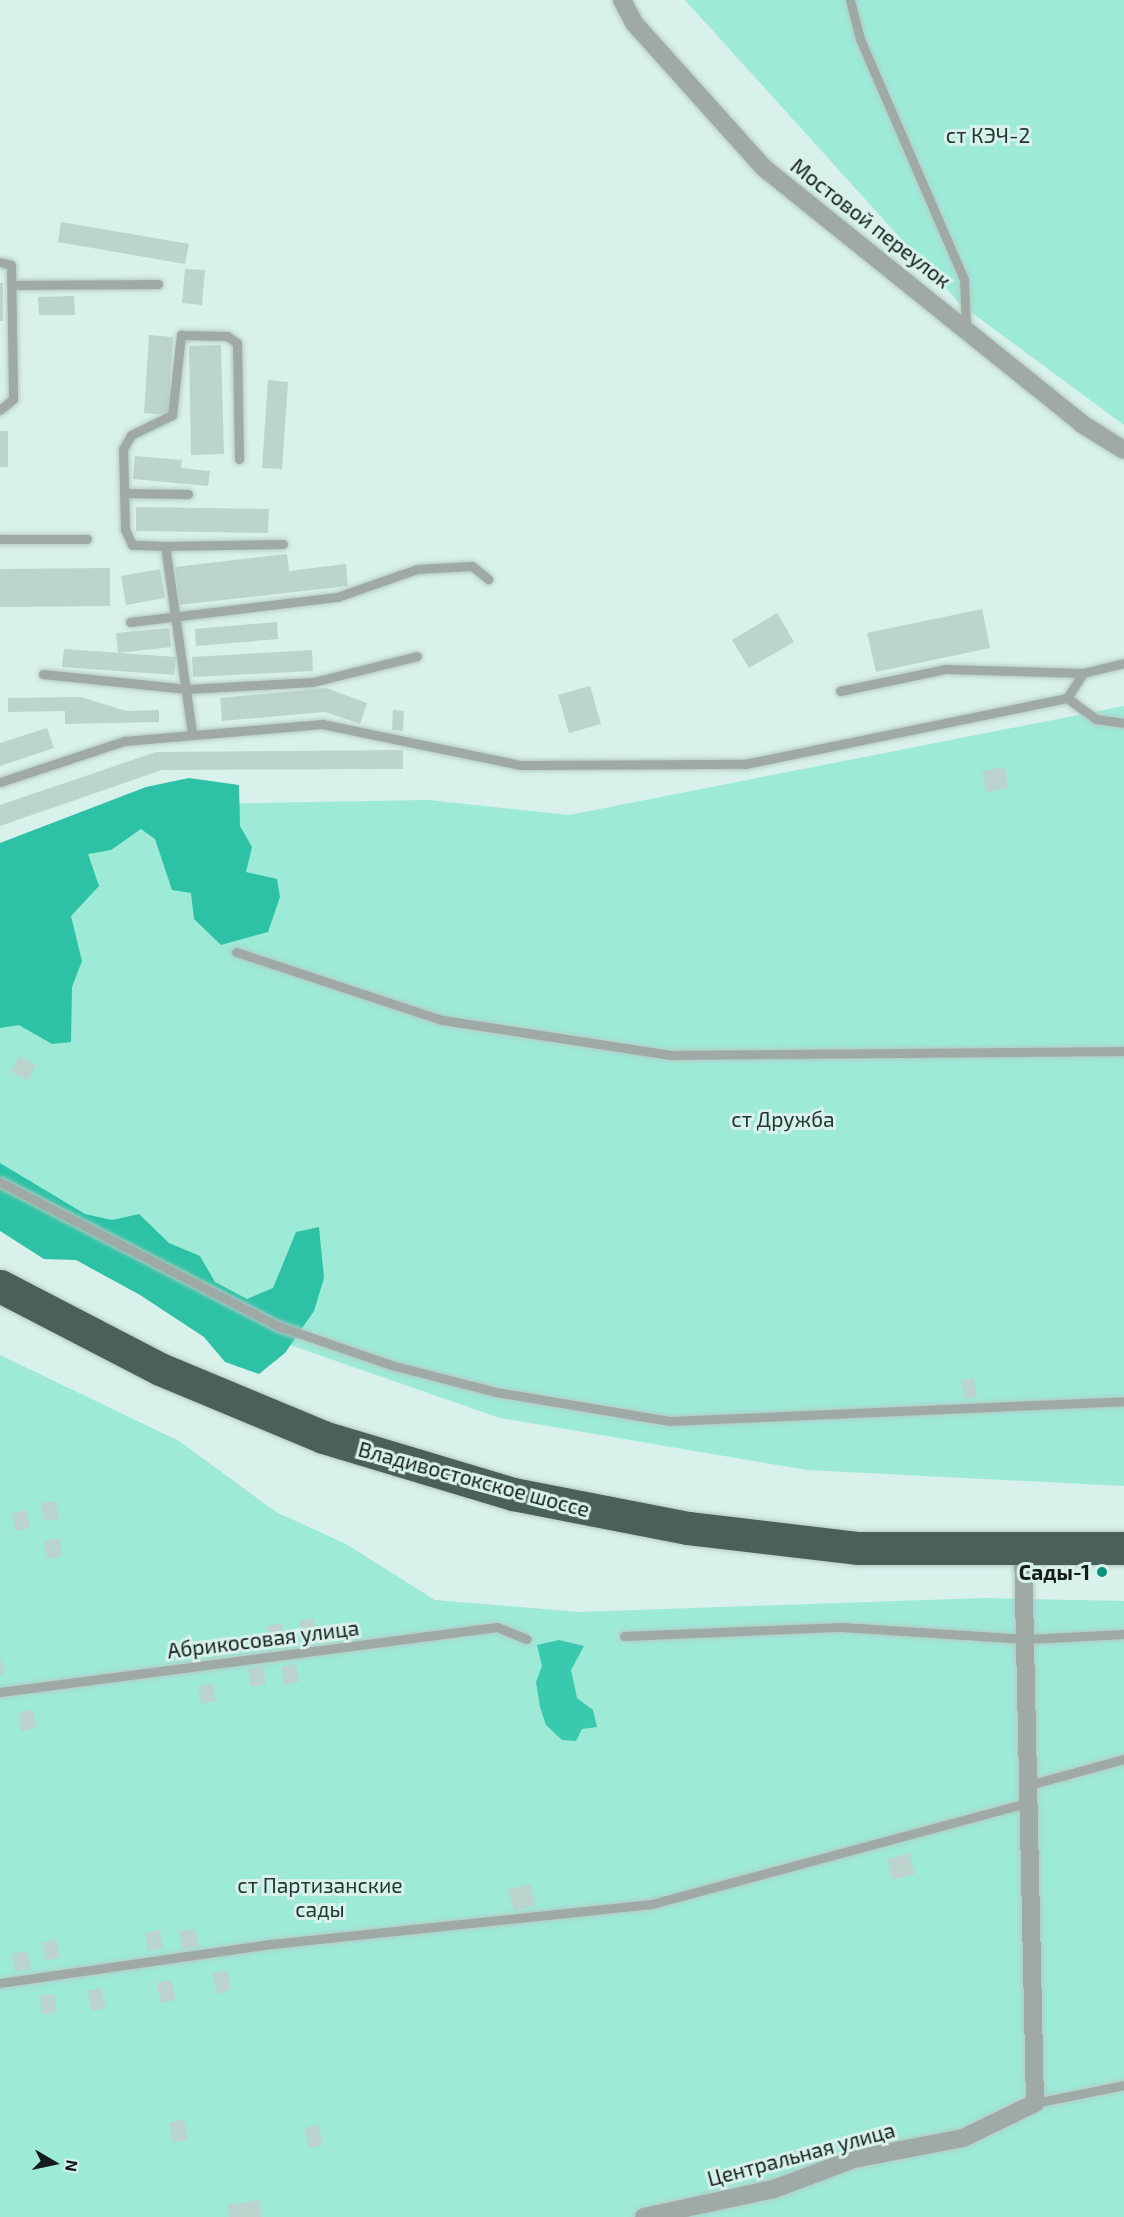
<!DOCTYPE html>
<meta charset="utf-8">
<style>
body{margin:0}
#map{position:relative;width:1124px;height:2217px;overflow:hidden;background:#d8f1ea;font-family:"Exo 2",sans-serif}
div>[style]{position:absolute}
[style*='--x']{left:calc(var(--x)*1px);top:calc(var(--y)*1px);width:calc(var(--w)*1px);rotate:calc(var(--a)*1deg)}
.green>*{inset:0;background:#9dead7}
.forest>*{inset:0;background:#2dc2a6}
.water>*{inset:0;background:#39c9ae}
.building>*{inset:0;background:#bbd4cd}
.roads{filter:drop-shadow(0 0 2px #b5cbc5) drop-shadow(0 0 2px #b5cbc5)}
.lane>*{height:9px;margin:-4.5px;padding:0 4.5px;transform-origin:4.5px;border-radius:4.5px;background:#9fa9a6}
.street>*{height:18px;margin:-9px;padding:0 9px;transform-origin:9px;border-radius:9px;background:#9fa9a6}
.highway>*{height:33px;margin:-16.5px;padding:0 16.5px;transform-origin:16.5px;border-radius:16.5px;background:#4a605a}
.dots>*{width:16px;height:16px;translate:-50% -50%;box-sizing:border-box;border:3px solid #d8f1ea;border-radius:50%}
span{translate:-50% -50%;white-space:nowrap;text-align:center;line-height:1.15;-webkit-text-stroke:6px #d8f1ea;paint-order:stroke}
.park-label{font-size:21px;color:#213832}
.street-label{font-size:21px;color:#141d1b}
.poi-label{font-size:21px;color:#141d1b;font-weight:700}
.right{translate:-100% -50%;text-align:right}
.north{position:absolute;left:24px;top:2133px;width:60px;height:60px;-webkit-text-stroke:4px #d8f1ea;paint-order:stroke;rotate:99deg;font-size:16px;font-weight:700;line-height:24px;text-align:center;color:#141d1b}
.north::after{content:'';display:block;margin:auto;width:21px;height:27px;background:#141d1b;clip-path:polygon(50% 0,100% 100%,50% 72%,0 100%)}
</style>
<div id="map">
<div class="green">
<div style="clip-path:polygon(685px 0,1124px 0,1124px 425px,960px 304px)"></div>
<div style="clip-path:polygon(1124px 706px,1124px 1486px,807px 1470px,500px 1418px,247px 1330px,0 1203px,0 892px,196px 804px,428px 800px,569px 815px)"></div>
<div style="clip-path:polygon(0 1355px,179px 1441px,276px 1512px,346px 1544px,435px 1600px,580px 1612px,984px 1598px,1124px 1601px,1124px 2217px,0 2217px)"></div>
</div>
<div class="forest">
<div style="clip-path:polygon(189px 778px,239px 785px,240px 826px,252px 847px,246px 872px,277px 879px,280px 897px,268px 932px,221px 945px,194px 919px,191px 893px,172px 890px,155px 839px,141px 829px,111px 850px,88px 854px,99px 886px,71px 916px,82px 961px,72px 987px,71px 1042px,52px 1044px,19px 1025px,0 1028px,0 843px,146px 787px)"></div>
<div style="clip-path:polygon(0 1163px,85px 1214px,112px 1220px,139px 1214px,169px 1243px,200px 1256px,215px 1282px,247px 1299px,273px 1288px,296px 1232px,319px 1227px,324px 1278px,314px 1311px,285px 1353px,259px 1374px,225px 1362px,204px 1337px,140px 1295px,76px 1260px,44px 1259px,0 1231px)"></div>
</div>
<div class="water">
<div style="clip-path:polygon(559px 1640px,584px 1646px,571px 1670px,577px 1698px,593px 1710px,597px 1727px,582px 1729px,576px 1741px,562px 1740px,546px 1725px,540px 1707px,536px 1682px,542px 1666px,537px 1645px)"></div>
</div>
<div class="building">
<div style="clip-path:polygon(61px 222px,189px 244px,185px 264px,58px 242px)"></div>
<div style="clip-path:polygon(185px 269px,205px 270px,202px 305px,182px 303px)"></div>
<div style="clip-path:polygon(0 283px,3px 283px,3px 321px,0 321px)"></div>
<div style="clip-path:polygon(74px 296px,75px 315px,39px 315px,38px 297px)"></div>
<div style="clip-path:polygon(149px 335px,173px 337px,168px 415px,144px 413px)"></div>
<div style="clip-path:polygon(221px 345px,224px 454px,191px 455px,189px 346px)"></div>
<div style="clip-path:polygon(268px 380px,288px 382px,282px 469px,262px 468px)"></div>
<div style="clip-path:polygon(0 431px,8px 431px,8px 467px,0 467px)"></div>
<div style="clip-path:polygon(135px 456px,182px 460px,181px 468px,210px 471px,208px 486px,133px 479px)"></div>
<div style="clip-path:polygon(136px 507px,269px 509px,268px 533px,136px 531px)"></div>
<div style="clip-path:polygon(287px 554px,289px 571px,346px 564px,348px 586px,179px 605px,175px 567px)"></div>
<div style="clip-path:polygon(110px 568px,110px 606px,0 607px,0 569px)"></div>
<div style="clip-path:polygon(160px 569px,165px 598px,126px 605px,121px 576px)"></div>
<div style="clip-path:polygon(982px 609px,990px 648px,876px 672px,867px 633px)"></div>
<div style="clip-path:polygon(777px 613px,794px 642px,749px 668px,732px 640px)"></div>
<div style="clip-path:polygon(277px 622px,278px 639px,196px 646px,195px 629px)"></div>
<div style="clip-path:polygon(169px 628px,171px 647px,118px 653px,116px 633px)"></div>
<div style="clip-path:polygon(64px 649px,176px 657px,174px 675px,62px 667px)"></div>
<div style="clip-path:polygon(312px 650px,313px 671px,193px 677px,192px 657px)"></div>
<div style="clip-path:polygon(590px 686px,601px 724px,569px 733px,558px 695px)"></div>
<div style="clip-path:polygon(326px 688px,367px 703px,360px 724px,325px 712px,222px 721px,220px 698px)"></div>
<div style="clip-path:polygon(81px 697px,126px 711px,159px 710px,159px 722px,65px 724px,65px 711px,8px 712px,8px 698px)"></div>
<div style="clip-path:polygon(393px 710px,404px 711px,403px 731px,392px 730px)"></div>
<div style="clip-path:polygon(47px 728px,54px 748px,0 766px,0 743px)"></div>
<div style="clip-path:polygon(403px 750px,403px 769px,162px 770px,0 826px,0 805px,156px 752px)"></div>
<div style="clip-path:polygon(1005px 767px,1008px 788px,986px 792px,982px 771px)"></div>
<div style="clip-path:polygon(19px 1056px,36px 1065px,28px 1081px,11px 1072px)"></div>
<div style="clip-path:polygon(974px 1378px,977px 1397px,964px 1399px,961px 1380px)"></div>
<div style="clip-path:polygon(56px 1501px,59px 1519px,44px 1521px,41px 1503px)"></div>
<div style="clip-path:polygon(27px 1510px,30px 1528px,15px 1531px,12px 1513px)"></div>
<div style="clip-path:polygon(59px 1538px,62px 1556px,47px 1559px,44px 1541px)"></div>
<div style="clip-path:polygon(314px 1618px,317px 1636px,302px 1638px,299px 1621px)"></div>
<div style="clip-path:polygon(282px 1623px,285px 1642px,270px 1644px,267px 1626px)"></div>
<div style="clip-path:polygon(0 1656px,5px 1674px,0 1675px)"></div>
<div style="clip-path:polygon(296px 1664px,299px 1682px,284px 1685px,281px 1667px)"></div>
<div style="clip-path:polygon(263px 1666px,266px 1684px,251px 1687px,248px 1669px)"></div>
<div style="clip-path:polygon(213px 1683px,216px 1701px,201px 1704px,198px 1686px)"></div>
<div style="clip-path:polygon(33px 1710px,36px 1728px,21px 1731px,18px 1713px)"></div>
<div style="clip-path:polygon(909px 1853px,915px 1874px,892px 1880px,887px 1859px)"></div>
<div style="clip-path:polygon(530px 1884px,536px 1905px,514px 1911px,508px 1890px)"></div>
<div style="clip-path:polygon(195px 1929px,198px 1947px,182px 1949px,179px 1931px)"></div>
<div style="clip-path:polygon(160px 1930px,163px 1948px,148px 1951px,145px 1933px)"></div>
<div style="clip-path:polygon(57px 1940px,60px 1958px,45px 1960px,42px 1942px)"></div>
<div style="clip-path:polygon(28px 1951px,31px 1969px,15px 1972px,12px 1954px)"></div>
<div style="clip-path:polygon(227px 1970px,231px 1990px,217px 1994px,212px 1973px)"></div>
<div style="clip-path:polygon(171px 1980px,176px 2000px,161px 2003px,156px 1983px)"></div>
<div style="clip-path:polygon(101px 1988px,106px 2008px,92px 2011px,87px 1991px)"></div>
<div style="clip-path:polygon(54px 1994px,57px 2012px,42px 2014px,39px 1996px)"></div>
<div style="clip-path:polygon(184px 2119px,188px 2139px,174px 2143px,169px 2123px)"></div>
<div style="clip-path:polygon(318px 2124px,323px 2145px,309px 2148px,304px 2128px)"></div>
<div style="clip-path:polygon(259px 2200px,262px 2217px,229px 2217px,227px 2205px)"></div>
</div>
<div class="roads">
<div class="lane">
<div style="--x:850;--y:0;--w:40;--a:75.6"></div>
<div style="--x:860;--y:39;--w:262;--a:66.6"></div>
<div style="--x:964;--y:279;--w:48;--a:87.6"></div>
<div style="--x:0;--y:262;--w:11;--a:15"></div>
<div style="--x:11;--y:265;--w:134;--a:89.1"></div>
<div style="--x:13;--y:399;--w:17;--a:140"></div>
<div style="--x:12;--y:285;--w:146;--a:-0.4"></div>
<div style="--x:124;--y:493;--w:64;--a:0.9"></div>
<div style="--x:0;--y:539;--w:87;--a:0"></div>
<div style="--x:165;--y:546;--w:118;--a:-1"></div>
<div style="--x:130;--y:622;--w:209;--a:-6.9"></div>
<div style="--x:337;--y:597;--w:85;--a:-19.3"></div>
<div style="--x:417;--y:569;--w:55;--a:-3.1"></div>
<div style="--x:472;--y:566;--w:21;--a:39"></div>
<div style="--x:43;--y:674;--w:145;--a:5.9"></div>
<div style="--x:187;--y:689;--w:126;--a:-3.2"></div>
<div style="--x:313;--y:682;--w:107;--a:-14"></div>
<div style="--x:840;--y:691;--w:107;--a:-11.8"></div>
<div style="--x:945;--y:669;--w:138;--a:1.7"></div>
<div style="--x:1067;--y:698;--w:36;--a:36"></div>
<div style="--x:1096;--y:719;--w:28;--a:8"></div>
<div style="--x:192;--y:733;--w:189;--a:-98.2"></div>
<div style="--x:165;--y:546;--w:33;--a:-178"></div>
<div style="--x:132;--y:545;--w:17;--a:-114"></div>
<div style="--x:125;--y:529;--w:80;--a:-91.4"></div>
<div style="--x:123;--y:449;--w:16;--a:-60"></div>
<div style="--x:131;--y:435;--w:46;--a:-26"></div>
<div style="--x:172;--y:415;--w:81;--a:-83.6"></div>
<div style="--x:181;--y:335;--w:46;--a:1.2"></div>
<div style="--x:227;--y:336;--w:12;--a:35"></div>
<div style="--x:237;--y:343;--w:116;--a:89"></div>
<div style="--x:0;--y:782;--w:131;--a:-18.3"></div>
<div style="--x:124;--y:741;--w:199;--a:-4.9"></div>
<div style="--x:322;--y:724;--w:202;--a:11.7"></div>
<div style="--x:520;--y:765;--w:225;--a:-0.3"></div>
<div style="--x:745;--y:764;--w:329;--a:-11.6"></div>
<div style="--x:1067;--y:698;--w:30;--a:-57"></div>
<div style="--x:1083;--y:673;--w:42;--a:-13.7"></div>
<div style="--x:236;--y:952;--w:217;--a:18.3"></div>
<div style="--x:442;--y:1020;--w:232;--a:8.7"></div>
<div style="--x:671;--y:1055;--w:453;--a:-0.5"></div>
<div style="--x:0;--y:1182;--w:313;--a:27.4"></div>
<div style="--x:278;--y:1326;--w:120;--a:19"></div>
<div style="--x:391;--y:1365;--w:108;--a:14.4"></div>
<div style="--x:496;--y:1392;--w:176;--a:9.5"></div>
<div style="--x:670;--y:1421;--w:454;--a:-2.5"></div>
<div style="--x:624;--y:1636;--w:218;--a:-2.4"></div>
<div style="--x:842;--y:1627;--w:185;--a:3.7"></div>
<div style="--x:1027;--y:1639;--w:97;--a:-3"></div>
<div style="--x:0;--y:1692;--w:501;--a:-7.45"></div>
<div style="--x:497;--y:1627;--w:32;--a:22"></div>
<div style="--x:1029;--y:1785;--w:98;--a:-15.3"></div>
<div style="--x:0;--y:1983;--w:274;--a:-8.2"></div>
<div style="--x:271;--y:1944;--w:383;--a:-6"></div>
<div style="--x:652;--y:1904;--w:391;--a:-15.1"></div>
<div style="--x:1035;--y:2103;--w:91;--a:-11.4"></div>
</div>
<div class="street">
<div style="--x:622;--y:0;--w:26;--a:62"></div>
<div style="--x:634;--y:23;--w:195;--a:48.1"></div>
<div style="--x:764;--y:168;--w:408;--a:38.8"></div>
<div style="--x:1082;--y:424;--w:49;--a:31.8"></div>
<div style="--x:644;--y:2217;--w:133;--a:-12.2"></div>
<div style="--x:774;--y:2189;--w:85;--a:-20.6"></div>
<div style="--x:854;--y:2159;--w:111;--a:-10.9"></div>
<div style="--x:963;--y:2138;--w:80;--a:-25.9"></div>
<div style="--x:1035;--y:2103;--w:554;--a:-91.24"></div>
</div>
<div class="highway">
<div style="--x:0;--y:1286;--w:180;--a:27.4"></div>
<div style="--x:160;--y:1369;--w:177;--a:22.6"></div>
<div style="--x:323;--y:1437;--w:198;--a:16.7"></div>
<div style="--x:513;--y:1494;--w:178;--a:11"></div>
<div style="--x:688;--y:1528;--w:172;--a:6.7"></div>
<div style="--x:859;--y:1548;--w:265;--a:0"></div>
</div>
</div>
<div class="dots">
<div style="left:1102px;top:1572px;background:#0a927c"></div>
</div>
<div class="park-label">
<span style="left:988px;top:135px">ст КЭЧ-2</span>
<span style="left:783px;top:1119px">ст Дружба</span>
<span style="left:320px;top:1897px">ст Партизанские<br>сады</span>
</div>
<div class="street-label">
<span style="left:871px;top:223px;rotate:38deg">Мостовой переулок</span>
<span style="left:474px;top:1479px;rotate:15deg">Владивостокское шоссе</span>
<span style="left:263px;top:1639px;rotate:-7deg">Абрикосовая улица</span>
<span style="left:801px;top:2154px;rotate:-15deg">Центральная улица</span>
</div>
<div class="poi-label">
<span class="right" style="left:1090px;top:1572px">Сады-1</span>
</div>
<div class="north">N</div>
</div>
